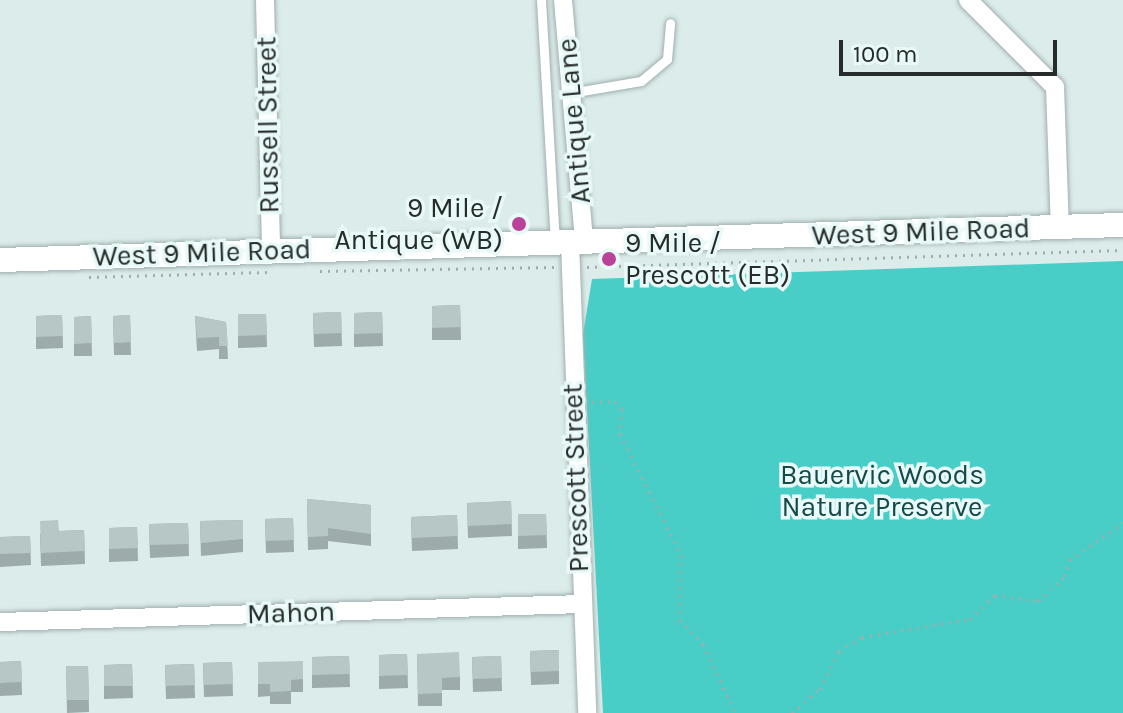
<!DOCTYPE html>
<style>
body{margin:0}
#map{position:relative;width:1123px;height:713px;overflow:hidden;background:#dbecea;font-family:Karla,sans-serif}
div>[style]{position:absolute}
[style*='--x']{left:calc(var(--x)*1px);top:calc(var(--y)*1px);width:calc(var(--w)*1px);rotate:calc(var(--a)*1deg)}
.forest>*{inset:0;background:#49cec7}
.path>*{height:3px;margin-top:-1.5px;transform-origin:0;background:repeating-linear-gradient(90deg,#a0adab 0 2px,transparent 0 8px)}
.roads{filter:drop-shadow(0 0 2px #a0afae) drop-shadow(0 0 2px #a0afae)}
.lane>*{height:9px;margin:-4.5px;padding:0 4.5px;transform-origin:4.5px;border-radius:4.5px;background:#fff}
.street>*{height:18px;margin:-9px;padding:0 9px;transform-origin:9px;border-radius:9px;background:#fff}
.secondary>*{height:24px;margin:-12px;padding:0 12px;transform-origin:12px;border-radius:12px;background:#fff}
.wall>*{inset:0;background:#9dabaa}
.building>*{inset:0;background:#b7c7c6}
.dots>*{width:22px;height:22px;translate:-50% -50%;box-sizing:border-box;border:4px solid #e8f9f8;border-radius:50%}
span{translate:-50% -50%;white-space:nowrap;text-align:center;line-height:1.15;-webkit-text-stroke:7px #e8f9f8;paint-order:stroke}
.street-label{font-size:28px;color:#262c2b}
.poi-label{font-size:28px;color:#262c2b}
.right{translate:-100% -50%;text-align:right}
.left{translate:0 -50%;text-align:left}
.park-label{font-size:28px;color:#124b49}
.scale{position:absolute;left:839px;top:40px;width:218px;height:36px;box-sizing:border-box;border:4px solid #262c2b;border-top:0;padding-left:10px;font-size:24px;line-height:28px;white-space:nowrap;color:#262c2b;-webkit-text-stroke:6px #e8f9f8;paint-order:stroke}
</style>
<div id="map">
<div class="forest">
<div style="clip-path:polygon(1123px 261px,1123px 713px,603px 713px,583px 334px,592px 279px)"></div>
</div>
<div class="path">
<div style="--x:587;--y:267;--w:536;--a:-1.82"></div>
<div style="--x:320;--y:271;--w:236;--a:-1"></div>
<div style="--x:89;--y:277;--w:180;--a:-1.6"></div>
<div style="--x:592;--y:402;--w:23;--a:-2"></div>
<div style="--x:615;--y:401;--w:11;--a:49"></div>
<div style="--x:622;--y:409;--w:25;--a:95"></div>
<div style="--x:620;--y:434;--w:136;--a:63.2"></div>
<div style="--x:681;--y:555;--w:65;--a:90.9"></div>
<div style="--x:680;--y:620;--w:33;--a:46"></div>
<div style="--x:703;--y:644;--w:76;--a:65.1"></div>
<div style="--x:792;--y:713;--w:37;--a:-41"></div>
<div style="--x:820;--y:689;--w:42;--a:-63.4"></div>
<div style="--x:839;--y:651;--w:27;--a:-31"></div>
<div style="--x:862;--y:637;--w:109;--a:-9.5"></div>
<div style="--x:970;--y:619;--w:35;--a:-44"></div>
<div style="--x:995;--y:595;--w:44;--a:7.8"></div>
<div style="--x:1039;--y:601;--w:36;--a:-44"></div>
<div style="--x:1065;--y:576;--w:17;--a:-73"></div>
<div style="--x:1070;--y:560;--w:65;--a:-34.9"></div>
</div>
<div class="roads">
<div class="lane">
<div style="--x:541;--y:0;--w:242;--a:86.7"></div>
<div style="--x:570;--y:93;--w:72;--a:-9.6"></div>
<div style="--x:641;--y:81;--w:34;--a:-40"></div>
<div style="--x:667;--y:59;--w:36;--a:-85"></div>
</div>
<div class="street">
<div style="--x:265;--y:0;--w:251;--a:88.6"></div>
<div style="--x:563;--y:0;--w:243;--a:85"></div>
<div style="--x:968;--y:0;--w:123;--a:45"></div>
<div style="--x:1055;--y:87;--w:140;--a:88"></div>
<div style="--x:570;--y:242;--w:471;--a:87.9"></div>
<div style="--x:0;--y:622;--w:581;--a:-1.77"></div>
</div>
<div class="secondary">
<div style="--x:0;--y:260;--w:1124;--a:-1.79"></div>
</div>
</div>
<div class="wall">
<div style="clip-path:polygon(460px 305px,461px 340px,432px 340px,432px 306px)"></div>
<div style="clip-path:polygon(341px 312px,342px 346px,314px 347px,313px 313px)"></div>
<div style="clip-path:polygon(382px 312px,383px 346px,354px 347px,354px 313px)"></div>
<div style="clip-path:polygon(238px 314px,266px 314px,267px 347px,238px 348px)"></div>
<div style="clip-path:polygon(62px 315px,63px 348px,36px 349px,36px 316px)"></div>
<div style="clip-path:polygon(130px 315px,131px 355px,114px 355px,113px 316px)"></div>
<div style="clip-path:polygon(91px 316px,92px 356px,74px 356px,74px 317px)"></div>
<div style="clip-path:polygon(195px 316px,226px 322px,228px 359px,219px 359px,219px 349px,197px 351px)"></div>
<div style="clip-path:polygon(307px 499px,371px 505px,371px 546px,328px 541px,328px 549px,308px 550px)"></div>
<div style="clip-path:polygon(511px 501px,512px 536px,468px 538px,467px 503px)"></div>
<div style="clip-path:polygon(518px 514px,546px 514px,547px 548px,518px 549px)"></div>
<div style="clip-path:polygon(457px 515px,458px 549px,412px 551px,411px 517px)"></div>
<div style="clip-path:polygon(293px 518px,294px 552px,266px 553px,265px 519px)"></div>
<div style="clip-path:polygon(243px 520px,243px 552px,201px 556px,200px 521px)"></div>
<div style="clip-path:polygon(188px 523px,189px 556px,150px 558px,149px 524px)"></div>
<div style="clip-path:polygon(137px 527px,138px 561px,109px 562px,109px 528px)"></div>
<div style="clip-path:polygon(84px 530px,85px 564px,41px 566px,40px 534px,59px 531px)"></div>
<div style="clip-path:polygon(30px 536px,31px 565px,0 567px,0 537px)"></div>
<div style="clip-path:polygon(559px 650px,559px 684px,531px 685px,530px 651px)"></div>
<div style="clip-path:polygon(407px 654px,408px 688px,379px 689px,379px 655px)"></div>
<div style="clip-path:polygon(417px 654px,460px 677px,460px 690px,442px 690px,442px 706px,418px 706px)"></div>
<div style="clip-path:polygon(349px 656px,350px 687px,312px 688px,312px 657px)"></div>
<div style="clip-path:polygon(501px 656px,502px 691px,473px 692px,472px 657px)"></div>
<div style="clip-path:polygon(21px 661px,22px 695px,0 696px,0 662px)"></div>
<div style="clip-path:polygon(232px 662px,233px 696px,204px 697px,203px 663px)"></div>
<div style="clip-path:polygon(258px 662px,303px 679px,303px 692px,291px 692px,291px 704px,270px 704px,270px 696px,258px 697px)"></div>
<div style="clip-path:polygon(132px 664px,133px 698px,104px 699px,104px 665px)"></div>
<div style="clip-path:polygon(194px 664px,195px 698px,166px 699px,165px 665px)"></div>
<div style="clip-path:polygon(66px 666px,88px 666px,89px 712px,67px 713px)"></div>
</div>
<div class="building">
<div style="clip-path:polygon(460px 305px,461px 327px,432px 328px,432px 306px)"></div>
<div style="clip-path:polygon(341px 312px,342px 333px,314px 334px,313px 313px)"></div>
<div style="clip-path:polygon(382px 312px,383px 333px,354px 334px,354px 313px)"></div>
<div style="clip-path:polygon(238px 314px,266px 314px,267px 335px,238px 336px)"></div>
<div style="clip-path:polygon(62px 315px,63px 336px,36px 337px,36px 316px)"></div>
<div style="clip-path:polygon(130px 315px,131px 342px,114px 343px,113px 316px)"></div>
<div style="clip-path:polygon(91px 316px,92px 343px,74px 344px,74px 317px)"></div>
<div style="clip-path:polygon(195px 316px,226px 322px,228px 346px,219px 346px,219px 337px,197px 338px)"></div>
<div style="clip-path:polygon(307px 499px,371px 505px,371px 534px,328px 528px,328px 536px,308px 537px)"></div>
<div style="clip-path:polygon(511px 501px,512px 524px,468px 526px,467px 503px)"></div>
<div style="clip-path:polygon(518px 514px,546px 514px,547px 535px,518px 536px)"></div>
<div style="clip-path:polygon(457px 515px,458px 536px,412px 538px,411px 517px)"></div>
<div style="clip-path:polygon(293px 518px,294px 540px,266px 541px,265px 519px)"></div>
<div style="clip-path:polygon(58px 520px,59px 531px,84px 530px,85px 551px,41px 553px,40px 521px)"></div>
<div style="clip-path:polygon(243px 520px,243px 539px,201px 543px,200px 521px)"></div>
<div style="clip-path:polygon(188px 523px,189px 544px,150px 545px,149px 524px)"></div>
<div style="clip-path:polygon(137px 527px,138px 548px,109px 549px,109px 528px)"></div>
<div style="clip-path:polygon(30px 536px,31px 553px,0 554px,0 537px)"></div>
<div style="clip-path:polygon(559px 650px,559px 671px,531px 672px,530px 651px)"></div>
<div style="clip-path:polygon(459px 652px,460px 677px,442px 678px,442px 693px,418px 694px,417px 654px)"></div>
<div style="clip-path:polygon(407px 654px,408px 675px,379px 676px,379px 655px)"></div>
<div style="clip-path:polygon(349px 656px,350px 674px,312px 675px,312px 657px)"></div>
<div style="clip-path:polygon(501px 656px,502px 678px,473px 679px,472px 657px)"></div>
<div style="clip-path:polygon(21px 661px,22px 682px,0 683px,0 662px)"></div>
<div style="clip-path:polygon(303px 661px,303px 679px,291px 680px,291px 691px,270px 692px,270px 684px,258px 684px,258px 662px)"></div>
<div style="clip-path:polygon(232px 662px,233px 684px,204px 685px,203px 663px)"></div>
<div style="clip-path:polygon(132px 664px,133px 686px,104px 686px,104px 665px)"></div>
<div style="clip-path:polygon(194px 664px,195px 685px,166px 686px,165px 665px)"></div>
<div style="clip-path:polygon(66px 666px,88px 666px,89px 700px,67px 700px)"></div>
</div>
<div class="dots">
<div style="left:519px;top:224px;background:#ba439a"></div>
<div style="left:609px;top:259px;background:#ba439a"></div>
</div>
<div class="street-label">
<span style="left:574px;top:121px;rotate:-95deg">Antique Lane</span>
<span style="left:268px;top:125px;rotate:-91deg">Russell Street</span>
<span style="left:921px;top:232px;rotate:-2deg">West 9 Mile Road</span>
<span style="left:202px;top:253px;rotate:-2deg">West 9 Mile Road</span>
<span style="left:576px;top:478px;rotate:-92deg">Prescott Street</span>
<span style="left:291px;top:613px;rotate:-2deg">Mahon</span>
</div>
<div class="poi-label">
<span class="right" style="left:503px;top:224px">9 Mile /<br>Antique (WB)</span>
<span class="left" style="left:625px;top:259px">9 Mile /<br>Prescott (EB)</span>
</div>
<div class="park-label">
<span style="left:882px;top:491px">Bauervic Woods<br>Nature Preserve</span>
</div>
<div class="scale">100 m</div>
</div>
